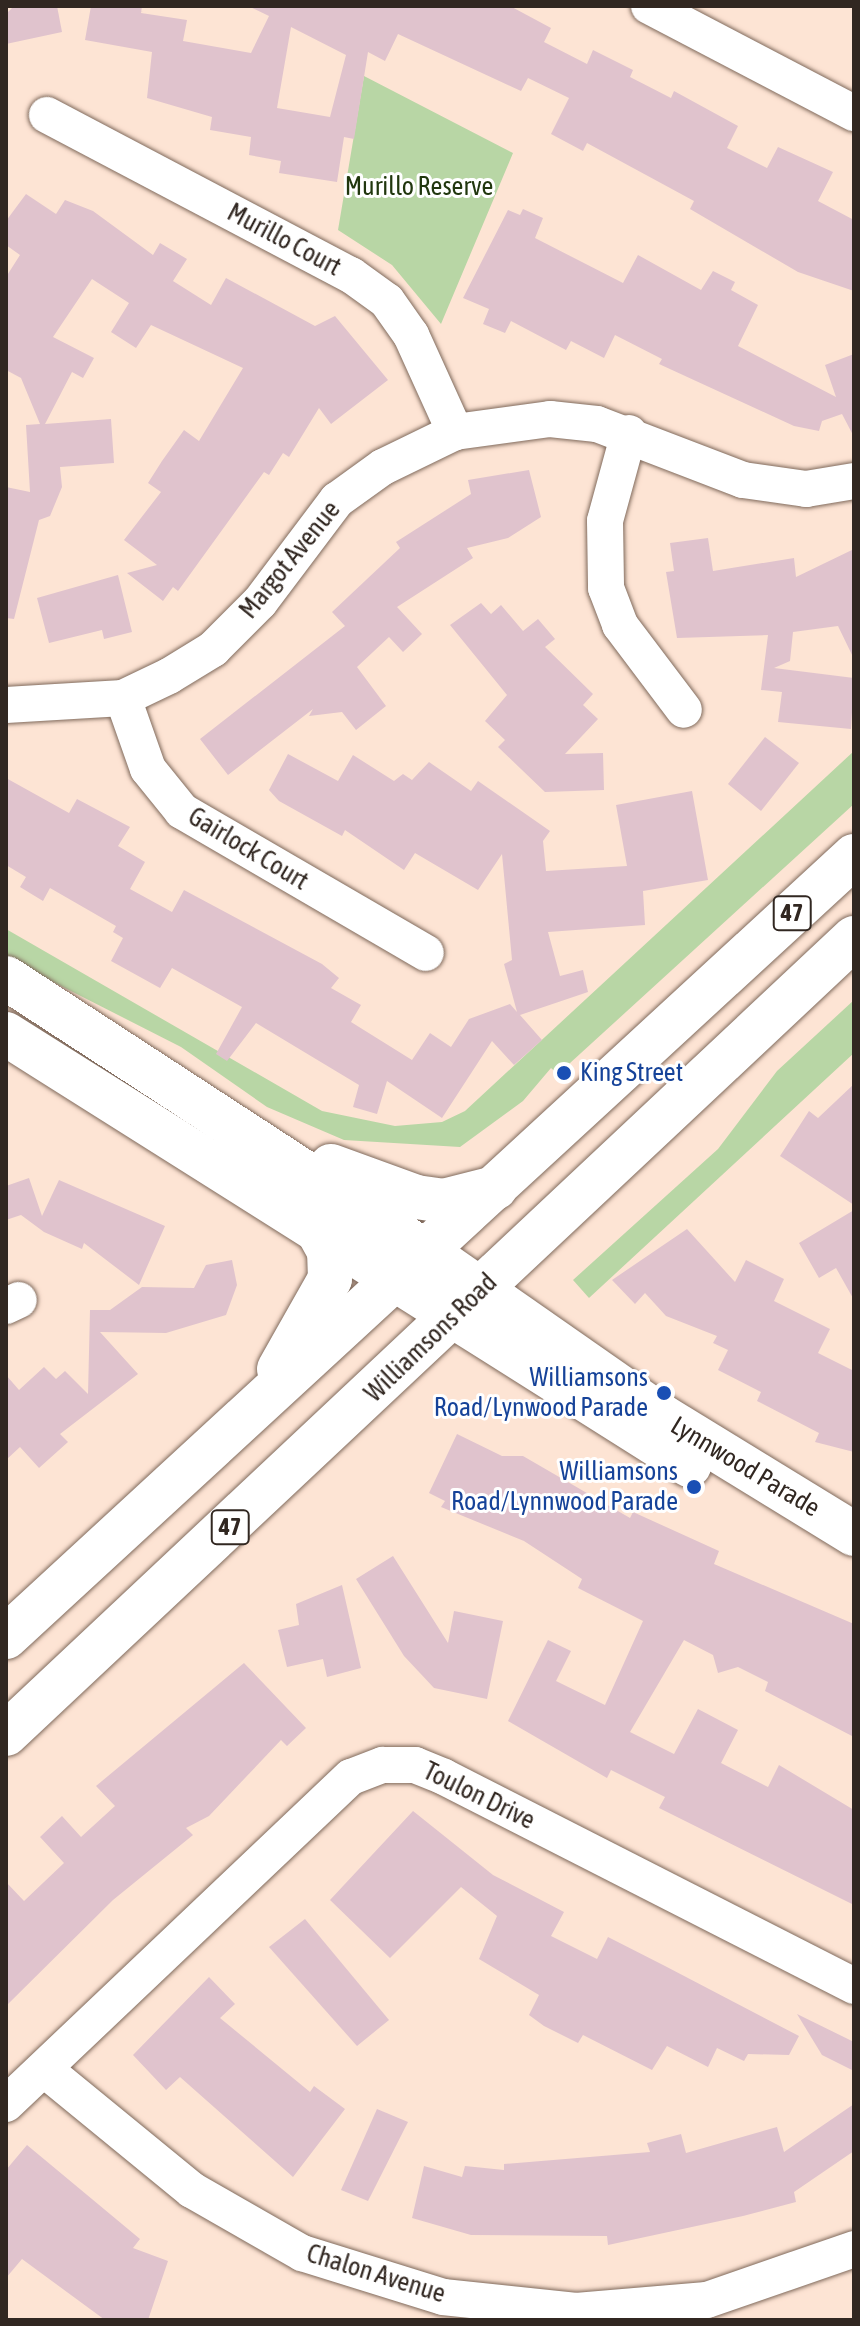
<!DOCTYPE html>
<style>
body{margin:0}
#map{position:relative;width:860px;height:2326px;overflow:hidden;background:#fde4d4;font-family:"Asap Condensed",sans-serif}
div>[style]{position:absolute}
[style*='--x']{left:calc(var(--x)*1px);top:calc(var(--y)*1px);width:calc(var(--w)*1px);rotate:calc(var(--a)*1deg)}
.green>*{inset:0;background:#b8d6a5}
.building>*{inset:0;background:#e0c3cd}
.roads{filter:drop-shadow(0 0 2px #806a5c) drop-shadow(0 0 2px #806a5c)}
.minor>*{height:36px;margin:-18px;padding:0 18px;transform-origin:18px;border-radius:18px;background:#fff}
.major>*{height:44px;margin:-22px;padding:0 22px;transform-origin:22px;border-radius:22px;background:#fff}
.dots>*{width:22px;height:22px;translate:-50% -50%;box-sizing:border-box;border:4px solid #fff;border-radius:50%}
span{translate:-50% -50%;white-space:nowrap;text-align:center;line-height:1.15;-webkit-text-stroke:6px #fff;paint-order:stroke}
.shield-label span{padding:2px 6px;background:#fff;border:2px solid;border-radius:6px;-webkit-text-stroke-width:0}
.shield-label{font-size:24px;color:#312721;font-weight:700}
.park-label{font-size:26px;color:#21370e}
.street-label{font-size:26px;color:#312721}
.transit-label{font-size:26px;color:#164399}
.left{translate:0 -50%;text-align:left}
.right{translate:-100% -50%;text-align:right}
.frame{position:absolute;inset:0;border:8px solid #312721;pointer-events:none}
</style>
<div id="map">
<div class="green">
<div style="clip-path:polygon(364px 76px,513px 153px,441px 324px,392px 265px,338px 230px)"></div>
<div style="clip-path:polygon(854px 751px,854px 804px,558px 1074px,551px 1068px,523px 1101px,460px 1147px,344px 1140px,267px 1107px,181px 1047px,6px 958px,6px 929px,322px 1111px,395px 1126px,442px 1122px,465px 1111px)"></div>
<div style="clip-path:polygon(854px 1000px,854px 1053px,589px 1298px,573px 1280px,718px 1149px,777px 1071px)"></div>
</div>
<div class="building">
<div style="clip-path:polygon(14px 6px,57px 6px,62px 32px,6px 44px,6px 14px)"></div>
<div style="clip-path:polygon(evenodd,91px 6px,142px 6px,141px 13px,187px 20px,183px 41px,251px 53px,269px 16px,248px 6px,510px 6px,551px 28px,544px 42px,587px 64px,593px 50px,633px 70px,630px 77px,671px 98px,674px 91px,738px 126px,727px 148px,767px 168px,778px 147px,833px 172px,818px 201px,854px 220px,854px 291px,798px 272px,690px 209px,694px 201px,587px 143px,583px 151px,551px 134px,569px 98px,528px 78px,521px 91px,398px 34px,385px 61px,368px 52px,354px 139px,344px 137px,337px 182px,279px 173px,281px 161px,249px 155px,251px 137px,210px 130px,212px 117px,147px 98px,152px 52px,85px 40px,91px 6px,291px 27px,346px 55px,330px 117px,277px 108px,291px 27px)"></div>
<div style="clip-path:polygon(26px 194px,56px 214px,65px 200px,93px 211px,153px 255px,160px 243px,187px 259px,173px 281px,211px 305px,226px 278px,315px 326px,335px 316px,388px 380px,331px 424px,319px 408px,289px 457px,283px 453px,269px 475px,264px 472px,178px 591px,173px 587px,163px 601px,127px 573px,157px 565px,124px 540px,161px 492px,148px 483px,162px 461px,184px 430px,199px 441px,243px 368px,151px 325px,136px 348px,111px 332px,129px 303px,92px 279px,53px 337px,94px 358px,83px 378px,72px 372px,45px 424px,111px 419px,114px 463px,60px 467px,62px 487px,50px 516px,39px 520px,14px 619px,6px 618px,6px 487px,30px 492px,26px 425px,40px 424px,21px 378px,6px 370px,6px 277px,20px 255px,6px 245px,6px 221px)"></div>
<div style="clip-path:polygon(523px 209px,543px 218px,535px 238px,623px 283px,638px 255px,701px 290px,713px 271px,735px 282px,731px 290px,758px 305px,738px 346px,836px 397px,825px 365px,854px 354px,854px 437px,842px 414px,822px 421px,819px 431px,794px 426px,659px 364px,662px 359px,615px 335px,604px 358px,571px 341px,566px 350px,511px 321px,505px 333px,483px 324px,489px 309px,463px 298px,508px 210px,520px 215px)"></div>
<div style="clip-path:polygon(529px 470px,541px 517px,508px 538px,467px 548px,473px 558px,397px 607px,422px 634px,403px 652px,389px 637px,357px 667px,386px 706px,356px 730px,342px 712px,309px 716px,313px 709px,228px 775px,200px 739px,345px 626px,332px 612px,400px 548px,396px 542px,471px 494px,468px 480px)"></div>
<div style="clip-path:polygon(708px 538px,713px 571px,794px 558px,796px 577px,854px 549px,854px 659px,838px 626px,793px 632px,790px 661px,774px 668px,854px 678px,851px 729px,778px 722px,782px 692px,761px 690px,768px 635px,677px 638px,666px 572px,674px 571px,670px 543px)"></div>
<div style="clip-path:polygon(118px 575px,132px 632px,104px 639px,102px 630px,49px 643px,37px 598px)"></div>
<div style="clip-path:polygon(481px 603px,491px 614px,501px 605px,523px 631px,538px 619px,555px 639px,545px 647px,593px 694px,583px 705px,598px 719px,565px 754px,603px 753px,604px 790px,545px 792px,498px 747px,505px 740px,485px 721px,507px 695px,450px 625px)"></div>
<div style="clip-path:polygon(765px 737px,799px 763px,761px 811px,728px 784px)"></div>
<div style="clip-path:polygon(288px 754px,338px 781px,353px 755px,394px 781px,403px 774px,412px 780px,429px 762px,471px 791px,478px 781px,550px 831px,543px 841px,546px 871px,627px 866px,616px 805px,692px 791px,708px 880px,643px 891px,645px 925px,548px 932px,560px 976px,583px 970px,588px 992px,520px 1015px,542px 1040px,514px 1065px,492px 1041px,442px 1118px,387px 1081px,377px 1114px,353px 1107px,359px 1085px,256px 1023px,227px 1061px,216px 1054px,242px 1007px,172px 968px,160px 988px,111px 961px,123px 938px,113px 932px,116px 926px,50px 888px,43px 901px,20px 887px,26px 877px,6px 865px,6px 778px,69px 813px,77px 799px,130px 827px,118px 846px,145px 862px,130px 889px,172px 912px,184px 890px,322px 964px,339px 978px,331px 988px,361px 1005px,351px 1022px,412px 1060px,430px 1033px,451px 1047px,469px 1019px,510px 1004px,517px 1012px,504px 964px,512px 960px,502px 854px,478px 890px,415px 853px,404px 870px,345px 830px,342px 836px,279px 801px,269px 790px)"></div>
<div style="clip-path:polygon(854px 1084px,854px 1205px,780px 1156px,809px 1111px,818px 1118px)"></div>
<div style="clip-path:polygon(29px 1178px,42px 1216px,59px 1180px,165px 1226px,139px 1285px,84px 1243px,82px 1249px,44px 1232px,21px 1215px,6px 1220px,6px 1186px)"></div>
<div style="clip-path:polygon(854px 1210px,854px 1300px,836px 1268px,819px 1278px,799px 1243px)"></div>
<div style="clip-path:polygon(687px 1229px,735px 1282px,746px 1260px,784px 1279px,774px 1301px,830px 1329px,818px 1353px,854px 1371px,854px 1452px,815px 1442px,819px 1433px,757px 1401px,761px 1392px,718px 1370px,728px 1350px,713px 1343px,717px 1336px,666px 1316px,645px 1293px,635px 1304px,612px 1280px)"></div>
<div style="clip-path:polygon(232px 1260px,237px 1285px,226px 1315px,166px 1333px,100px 1332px,138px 1374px,60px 1434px,68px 1442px,39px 1468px,20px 1447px,6px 1460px,6px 1375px,19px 1390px,44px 1367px,56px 1379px,65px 1371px,88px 1394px,90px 1310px,110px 1310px,142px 1287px,194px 1288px,206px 1265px)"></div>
<div style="clip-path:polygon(457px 1434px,502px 1456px,523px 1456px,630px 1518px,633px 1512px,719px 1551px,714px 1564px,854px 1624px,854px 1737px,765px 1691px,768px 1682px,738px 1667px,718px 1673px,713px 1655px,684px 1640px,630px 1732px,674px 1754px,698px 1709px,738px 1730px,721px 1763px,768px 1787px,779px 1765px,854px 1810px,854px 1905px,659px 1808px,665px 1797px,611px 1770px,607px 1778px,508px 1721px,548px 1640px,571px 1651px,556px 1681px,605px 1705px,643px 1621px,578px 1588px,582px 1579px,524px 1541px,441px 1507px,445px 1501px,429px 1493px)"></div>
<div style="clip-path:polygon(393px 1556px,448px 1643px,454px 1611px,503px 1621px,487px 1699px,434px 1688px,404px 1656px,356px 1579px)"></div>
<div style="clip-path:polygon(342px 1585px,361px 1668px,327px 1677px,323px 1659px,287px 1667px,278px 1630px,299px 1625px,296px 1604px)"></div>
<div style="clip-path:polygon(244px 1663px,306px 1728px,287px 1746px,281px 1740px,209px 1816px,186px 1828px,193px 1835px,113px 1900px,6px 2006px,6px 1882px,24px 1901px,64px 1863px,40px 1837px,62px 1816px,81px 1837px,115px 1806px,96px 1786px)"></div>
<div style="clip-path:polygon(413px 1811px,493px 1875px,564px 1912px,551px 1936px,597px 1959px,608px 1937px,665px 1966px,799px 2036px,789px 2055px,748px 2054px,744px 2061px,717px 2048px,708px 2067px,667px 2046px,652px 2070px,583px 2035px,578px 2043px,544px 2026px,529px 2015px,539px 1995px,479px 1959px,497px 1916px,461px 1887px,390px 1958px,330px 1900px)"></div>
<div style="clip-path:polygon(305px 1919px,389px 2020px,357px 2046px,269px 1947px)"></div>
<div style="clip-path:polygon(209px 1977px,235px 2004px,220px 2018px,310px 2092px,314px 2086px,345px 2109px,293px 2177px,180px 2077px,166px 2090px,133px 2055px)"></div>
<div style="clip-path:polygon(797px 2014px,854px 2042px,854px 2071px,822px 2055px)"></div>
<div style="clip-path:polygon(854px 2104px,854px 2151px,794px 2192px,796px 2202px,743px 2216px,608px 2245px,607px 2236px,471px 2235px,412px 2218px,424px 2166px,462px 2177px,465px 2166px,504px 2170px,504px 2164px,650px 2152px,647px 2143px,681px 2134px,686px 2153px,777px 2127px,784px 2152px)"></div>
<div style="clip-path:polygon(377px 2109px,408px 2122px,368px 2201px,341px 2190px)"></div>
<div style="clip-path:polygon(27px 2145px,140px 2239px,133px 2248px,168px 2261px,148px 2320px,105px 2320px,22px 2259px,6px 2278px,6px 2170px)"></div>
</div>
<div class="roads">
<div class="minor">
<div style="--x:649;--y:6;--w:231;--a:27.6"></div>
<div style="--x:47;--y:115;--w:344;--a:27.8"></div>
<div style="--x:351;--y:275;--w:44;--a:35.8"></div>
<div style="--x:387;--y:301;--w:42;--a:54.8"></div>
<div style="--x:411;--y:335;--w:107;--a:65.6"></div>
<div style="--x:629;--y:433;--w:91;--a:105.3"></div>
<div style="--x:605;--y:521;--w:67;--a:89.1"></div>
<div style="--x:606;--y:588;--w:40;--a:69"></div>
<div style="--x:620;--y:625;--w:106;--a:53"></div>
<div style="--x:123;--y:698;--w:75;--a:70.6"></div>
<div style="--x:148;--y:769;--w:54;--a:51"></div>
<div style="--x:182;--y:811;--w:282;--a:30.2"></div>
<div style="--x:6;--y:705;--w:117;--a:-3.4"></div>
<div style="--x:123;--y:698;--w:51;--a:-25.6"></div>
<div style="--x:169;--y:676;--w:52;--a:-31.5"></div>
<div style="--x:213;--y:649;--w:66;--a:-45"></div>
<div style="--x:260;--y:602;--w:128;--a:-53"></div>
<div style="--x:337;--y:500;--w:57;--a:-35.7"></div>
<div style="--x:383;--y:467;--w:80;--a:-25.9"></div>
<div style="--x:455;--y:432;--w:96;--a:-7.8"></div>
<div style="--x:550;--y:419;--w:47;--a:6.1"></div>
<div style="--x:597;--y:424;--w:156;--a:21"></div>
<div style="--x:743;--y:480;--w:64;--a:8.1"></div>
<div style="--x:806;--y:489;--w:49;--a:-9.5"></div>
<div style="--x:6;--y:1306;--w:14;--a:-25"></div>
<div style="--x:44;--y:2069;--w:191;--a:39.3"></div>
<div style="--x:192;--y:2190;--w:127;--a:29.8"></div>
<div style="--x:302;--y:2253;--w:148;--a:17.3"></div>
<div style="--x:443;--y:2297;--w:134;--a:6"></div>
<div style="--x:576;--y:2311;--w:131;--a:-4.8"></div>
<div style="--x:707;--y:2300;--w:156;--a:-19.1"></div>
<div style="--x:6;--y:2104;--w:475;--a:-43.5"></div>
<div style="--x:351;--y:1777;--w:34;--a:-21"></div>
<div style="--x:383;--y:1765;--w:32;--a:0"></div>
<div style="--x:415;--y:1765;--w:31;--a:22"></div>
<div style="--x:444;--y:1777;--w:460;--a:27"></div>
</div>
<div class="major">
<div style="--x:6;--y:978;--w:500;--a:33.09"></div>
<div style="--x:425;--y:1251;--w:287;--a:34.9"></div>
<div style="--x:660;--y:1415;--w:228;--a:31.5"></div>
<div style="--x:6;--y:1034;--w:808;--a:32.25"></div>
<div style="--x:331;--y:1166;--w:90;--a:20"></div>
<div style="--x:416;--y:1197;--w:27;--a:8"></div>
<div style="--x:443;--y:1201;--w:54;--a:-14"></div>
<div style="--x:279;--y:1369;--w:103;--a:-60.5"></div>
<div style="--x:330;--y:1279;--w:28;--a:-92"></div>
<div style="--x:329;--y:1251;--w:23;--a:-119"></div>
<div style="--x:6;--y:1637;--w:1153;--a:-42.64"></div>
<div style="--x:6;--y:1734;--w:1163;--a:-43.19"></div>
</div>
</div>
<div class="dots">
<div style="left:564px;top:1073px;background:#1a4fb4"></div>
<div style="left:664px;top:1393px;background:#1a4fb4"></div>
<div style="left:694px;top:1487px;background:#1a4fb4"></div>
</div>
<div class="shield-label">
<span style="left:792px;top:913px">47</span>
<span style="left:230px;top:1527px">47</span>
</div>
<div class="park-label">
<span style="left:419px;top:187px">Murillo Reserve</span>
</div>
<div class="street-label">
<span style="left:284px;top:240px;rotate:28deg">Murillo Court</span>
<span style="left:290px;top:560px;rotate:-51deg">Margot Avenue</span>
<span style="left:248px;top:849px;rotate:31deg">Gairlock Court</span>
<span style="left:431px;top:1338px;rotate:-44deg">Williamsons Road</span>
<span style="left:745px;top:1467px;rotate:31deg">Lynnwood Parade</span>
<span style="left:479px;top:1796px;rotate:26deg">Toulon Drive</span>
<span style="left:376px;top:2274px;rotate:17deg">Chalon Avenue</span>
</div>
<div class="transit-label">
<span class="left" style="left:580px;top:1073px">King Street</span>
<span class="right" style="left:648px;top:1393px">Williamsons<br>Road/Lynwood Parade</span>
<span class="right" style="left:678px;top:1487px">Williamsons<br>Road/Lynnwood Parade</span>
</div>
<div class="frame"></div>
</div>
